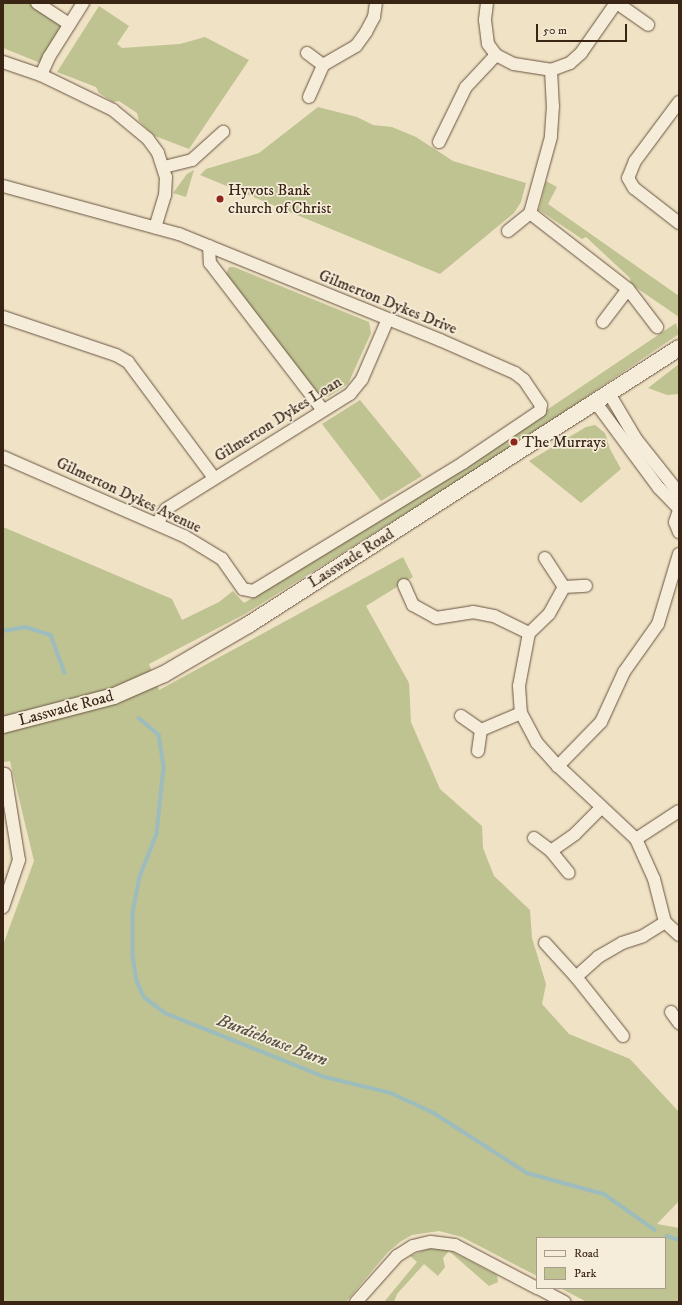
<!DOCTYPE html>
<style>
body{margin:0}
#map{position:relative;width:682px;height:1305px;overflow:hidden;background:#f0e2c5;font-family:"IM FELL DW Pica",serif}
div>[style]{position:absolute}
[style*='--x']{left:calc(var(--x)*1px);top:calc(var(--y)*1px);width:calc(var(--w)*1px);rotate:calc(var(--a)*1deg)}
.green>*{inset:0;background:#bfc291}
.stream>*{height:3.5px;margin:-1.75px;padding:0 1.75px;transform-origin:1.75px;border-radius:1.75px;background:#9dbcbd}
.roads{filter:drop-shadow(0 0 1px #685441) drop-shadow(0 0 1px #685441)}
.street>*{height:12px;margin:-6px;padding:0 6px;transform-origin:6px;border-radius:6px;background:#f5ecd9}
.secondary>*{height:16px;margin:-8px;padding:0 8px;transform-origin:8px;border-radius:8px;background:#f5ecd9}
.dots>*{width:11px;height:11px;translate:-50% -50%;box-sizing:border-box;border:2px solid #f5ecd9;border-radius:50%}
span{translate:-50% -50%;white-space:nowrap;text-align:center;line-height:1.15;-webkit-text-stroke:3.5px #f5ecd9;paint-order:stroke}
.poi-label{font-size:16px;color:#3a2515}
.left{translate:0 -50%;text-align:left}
.street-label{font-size:16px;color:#3a2515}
.water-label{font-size:17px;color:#585247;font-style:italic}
.frame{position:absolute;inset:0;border:4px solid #3a2515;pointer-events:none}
.legend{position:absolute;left:536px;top:1237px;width:130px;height:52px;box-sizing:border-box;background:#f5ecd9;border:1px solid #aa9c8b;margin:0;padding:5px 7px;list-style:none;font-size:12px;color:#3a2515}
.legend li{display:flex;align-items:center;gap:8px;height:20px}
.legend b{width:20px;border:1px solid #aa9c8b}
.scale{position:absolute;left:536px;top:24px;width:91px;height:18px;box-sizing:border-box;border:2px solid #3a2515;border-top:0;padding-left:5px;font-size:12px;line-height:14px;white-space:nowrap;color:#3a2515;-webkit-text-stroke:3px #f5ecd9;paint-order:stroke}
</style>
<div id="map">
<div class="green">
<div style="clip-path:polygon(3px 3px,30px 3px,63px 22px,43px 64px,3px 48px)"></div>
<div style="clip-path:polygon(99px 6px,129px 26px,117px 44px,122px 48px,180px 44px,205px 37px,249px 60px,189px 149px,155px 136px,139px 121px,137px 113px,119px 101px,113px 102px,99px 93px,96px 87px,57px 72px)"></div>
<div style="clip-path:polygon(318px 107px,357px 117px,373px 125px,392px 127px,416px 137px,453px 161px,526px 183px,521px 202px,514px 213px,440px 274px,200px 175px,206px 169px,259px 153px)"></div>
<div style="clip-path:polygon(194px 170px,186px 197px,173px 193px,187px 174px)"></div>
<div style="clip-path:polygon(546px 181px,557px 187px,548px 204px,679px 296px,679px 317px,631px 284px,630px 278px,586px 237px,582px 239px,539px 210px)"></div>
<div style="clip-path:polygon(229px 267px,234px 267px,369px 322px,371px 333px,348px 384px,328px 397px,318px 394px,229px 279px,226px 274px)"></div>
<div style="clip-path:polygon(676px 323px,679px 334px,523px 440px,245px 614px,149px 664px,159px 690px,403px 557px,413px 577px,366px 606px,409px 683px,411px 722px,440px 789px,482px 826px,483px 848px,494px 876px,530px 910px,532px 938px,546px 984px,542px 1004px,569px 1034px,630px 1059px,679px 1112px,679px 1201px,657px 1224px,679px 1228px,679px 1302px,587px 1302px,560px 1288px,665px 1288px,665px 1238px,537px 1238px,537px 1276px,462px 1237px,439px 1231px,412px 1235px,400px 1242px,388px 1252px,346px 1302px,3px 1302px,3px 945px,34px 861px,10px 761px,3px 762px,3px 527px,172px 599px,182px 620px,219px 602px,233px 591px,244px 603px,425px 492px)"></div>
<div style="clip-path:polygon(679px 364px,679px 394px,667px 395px,648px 388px)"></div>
<div style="clip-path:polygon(360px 400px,422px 476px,381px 501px,322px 424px)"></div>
<div style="clip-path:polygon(595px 425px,605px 433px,610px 449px,621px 469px,581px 503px,529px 461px,586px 427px)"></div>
<div style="clip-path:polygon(440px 1248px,449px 1250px,497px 1275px,498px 1282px,489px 1286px,449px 1251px,443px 1258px,445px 1267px,438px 1276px,424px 1264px,397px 1294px,394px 1302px,384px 1302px,417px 1262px,410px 1256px,427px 1249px)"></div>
</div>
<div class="stream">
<div style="--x:3;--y:631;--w:23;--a:-10"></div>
<div style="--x:26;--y:627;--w:26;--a:18"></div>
<div style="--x:51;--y:635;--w:40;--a:69.8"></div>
<div style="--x:139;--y:718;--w:26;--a:40"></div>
<div style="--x:159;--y:735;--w:33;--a:81"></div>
<div style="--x:164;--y:768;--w:66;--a:96.1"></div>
<div style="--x:157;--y:834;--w:46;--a:111.6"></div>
<div style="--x:140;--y:877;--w:37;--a:101"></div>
<div style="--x:133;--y:913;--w:43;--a:90"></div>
<div style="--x:133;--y:956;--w:25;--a:81"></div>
<div style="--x:137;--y:981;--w:17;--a:66"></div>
<div style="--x:144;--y:997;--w:26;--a:37"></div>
<div style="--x:165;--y:1013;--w:172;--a:21.8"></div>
<div style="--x:325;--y:1077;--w:68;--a:13.6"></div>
<div style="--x:391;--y:1093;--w:47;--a:24.9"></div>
<div style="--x:434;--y:1113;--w:111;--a:32.8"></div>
<div style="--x:527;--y:1173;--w:80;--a:15.3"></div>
<div style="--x:604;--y:1194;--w:62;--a:35.2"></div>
<div style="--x:667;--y:1236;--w:13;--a:18"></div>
</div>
<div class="roads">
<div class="street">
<div style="--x:37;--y:3;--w:38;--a:33"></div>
<div style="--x:487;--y:3;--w:17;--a:97"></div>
<div style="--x:485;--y:20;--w:24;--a:83"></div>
<div style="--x:488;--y:44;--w:14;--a:54"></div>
<div style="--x:496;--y:55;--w:20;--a:27"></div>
<div style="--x:514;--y:64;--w:37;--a:9"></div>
<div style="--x:551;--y:70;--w:20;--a:-20"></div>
<div style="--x:570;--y:63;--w:15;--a:-42"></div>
<div style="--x:581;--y:53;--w:61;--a:-55"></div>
<div style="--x:617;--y:3;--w:38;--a:35"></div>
<div style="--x:307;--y:53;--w:20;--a:37"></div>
<div style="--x:3;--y:62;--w:40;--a:18.9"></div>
<div style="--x:41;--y:75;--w:80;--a:25.9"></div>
<div style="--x:113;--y:110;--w:45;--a:39.6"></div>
<div style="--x:148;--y:139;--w:17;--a:54"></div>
<div style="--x:158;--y:153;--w:25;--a:72"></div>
<div style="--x:166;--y:177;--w:18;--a:93"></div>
<div style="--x:165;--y:195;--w:34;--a:107"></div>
<div style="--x:551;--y:70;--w:36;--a:87"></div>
<div style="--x:553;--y:106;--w:31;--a:94"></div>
<div style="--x:551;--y:137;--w:79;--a:105.4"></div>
<div style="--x:530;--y:213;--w:124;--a:37.8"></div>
<div style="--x:628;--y:289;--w:48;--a:52.7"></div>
<div style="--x:41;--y:75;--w:20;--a:-66"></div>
<div style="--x:49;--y:57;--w:64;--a:-57.8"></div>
<div style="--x:309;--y:97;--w:35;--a:-66"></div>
<div style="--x:323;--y:65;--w:38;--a:-30"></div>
<div style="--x:356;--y:46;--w:17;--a:-54"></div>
<div style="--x:366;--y:32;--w:17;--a:-62"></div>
<div style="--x:374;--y:17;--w:14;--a:-82"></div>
<div style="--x:679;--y:102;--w:74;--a:126.7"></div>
<div style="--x:635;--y:161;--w:18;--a:112"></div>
<div style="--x:628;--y:178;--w:12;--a:59"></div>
<div style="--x:634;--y:188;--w:57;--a:37.9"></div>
<div style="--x:439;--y:142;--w:61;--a:-63.9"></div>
<div style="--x:466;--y:87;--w:44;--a:-46.8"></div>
<div style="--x:164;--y:167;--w:29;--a:-14"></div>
<div style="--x:192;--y:160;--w:42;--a:-42.1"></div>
<div style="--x:3;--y:186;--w:182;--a:15.3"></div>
<div style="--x:179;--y:234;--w:282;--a:22.1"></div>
<div style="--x:440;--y:340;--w:82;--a:23.7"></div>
<div style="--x:515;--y:373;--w:11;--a:38"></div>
<div style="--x:524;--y:380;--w:30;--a:56"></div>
<div style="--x:541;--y:405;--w:6;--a:99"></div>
<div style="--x:540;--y:411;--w:93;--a:146"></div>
<div style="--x:463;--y:463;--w:246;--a:148.6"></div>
<div style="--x:253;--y:591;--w:10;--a:-169"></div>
<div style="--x:243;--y:589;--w:37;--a:-125"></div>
<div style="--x:222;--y:559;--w:44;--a:-148.8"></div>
<div style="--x:184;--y:536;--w:197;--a:-156.4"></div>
<div style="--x:508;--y:231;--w:28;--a:-39"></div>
<div style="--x:209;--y:246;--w:17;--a:87"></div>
<div style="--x:210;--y:263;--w:185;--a:52.5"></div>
<div style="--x:3;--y:317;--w:119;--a:18.6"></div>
<div style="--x:116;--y:355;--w:14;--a:30"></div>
<div style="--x:128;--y:362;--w:144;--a:53.4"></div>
<div style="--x:603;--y:322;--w:41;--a:-52.9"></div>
<div style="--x:610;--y:395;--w:51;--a:59.4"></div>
<div style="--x:636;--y:439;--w:69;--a:51.5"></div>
<div style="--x:596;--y:403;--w:106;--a:53.5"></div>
<div style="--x:659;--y:488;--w:29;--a:46"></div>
<div style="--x:679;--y:510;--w:13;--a:108"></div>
<div style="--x:675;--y:522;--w:11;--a:68"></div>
<div style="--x:158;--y:522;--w:15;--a:-58"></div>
<div style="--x:166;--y:509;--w:217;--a:-32"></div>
<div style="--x:350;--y:394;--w:19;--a:-51"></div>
<div style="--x:362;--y:379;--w:65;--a:-66.6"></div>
<div style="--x:679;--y:554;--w:73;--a:106.7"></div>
<div style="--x:658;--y:624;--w:59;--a:125.3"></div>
<div style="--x:624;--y:672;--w:55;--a:114.7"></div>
<div style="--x:601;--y:722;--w:62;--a:134.3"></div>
<div style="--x:558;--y:766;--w:107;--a:43.1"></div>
<div style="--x:636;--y:839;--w:44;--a:65.8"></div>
<div style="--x:654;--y:879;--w:44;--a:75.7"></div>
<div style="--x:665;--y:922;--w:19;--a:43"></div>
<div style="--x:545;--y:558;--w:35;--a:57"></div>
<div style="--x:564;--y:587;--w:31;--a:119"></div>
<div style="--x:549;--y:614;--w:28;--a:136"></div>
<div style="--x:529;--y:633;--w:54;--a:100.7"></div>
<div style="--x:519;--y:686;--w:27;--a:86"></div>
<div style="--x:521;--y:713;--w:34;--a:62"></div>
<div style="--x:537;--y:743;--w:31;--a:48"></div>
<div style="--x:404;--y:585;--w:22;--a:66"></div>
<div style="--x:413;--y:605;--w:26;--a:29"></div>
<div style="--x:436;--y:618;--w:37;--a:-9"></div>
<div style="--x:473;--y:612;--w:21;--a:11"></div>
<div style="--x:494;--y:616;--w:39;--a:26"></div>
<div style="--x:564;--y:587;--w:22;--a:-3"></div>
<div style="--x:461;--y:716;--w:24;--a:35"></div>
<div style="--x:478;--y:751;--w:21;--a:-82"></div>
<div style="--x:481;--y:730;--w:43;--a:-23"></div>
<div style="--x:3;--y:775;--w:2;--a:-27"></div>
<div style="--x:5;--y:774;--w:87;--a:80.8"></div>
<div style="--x:19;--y:860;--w:50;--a:108.8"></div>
<div style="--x:534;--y:838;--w:21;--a:37"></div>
<div style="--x:551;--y:851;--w:28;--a:51"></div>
<div style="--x:636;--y:839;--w:51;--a:-33.1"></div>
<div style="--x:551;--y:851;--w:29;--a:-35"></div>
<div style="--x:575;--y:834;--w:37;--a:-45"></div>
<div style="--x:545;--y:943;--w:46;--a:47.6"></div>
<div style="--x:671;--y:1012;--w:14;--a:54"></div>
<div style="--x:623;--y:1036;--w:75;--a:-128.5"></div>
<div style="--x:576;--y:977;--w:30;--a:-42"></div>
<div style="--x:598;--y:957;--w:28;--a:-30"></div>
<div style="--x:622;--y:943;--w:22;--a:-18"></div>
<div style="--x:643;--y:936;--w:26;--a:-32"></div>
<div style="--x:538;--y:1288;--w:30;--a:28"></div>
<div style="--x:356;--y:1302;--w:62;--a:-48.3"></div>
<div style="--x:397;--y:1256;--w:19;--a:-32"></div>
<div style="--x:413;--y:1246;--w:18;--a:-13"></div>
<div style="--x:431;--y:1242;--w:24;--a:7"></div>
<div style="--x:455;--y:1245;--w:93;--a:27.7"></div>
</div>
<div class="secondary">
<div style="--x:3;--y:725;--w:115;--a:-14.6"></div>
<div style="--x:114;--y:696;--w:55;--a:-23.7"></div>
<div style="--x:164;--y:674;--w:97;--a:-30.3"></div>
<div style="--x:248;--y:625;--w:512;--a:-32.73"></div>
</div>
</div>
<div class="dots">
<div style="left:220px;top:199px;background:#8f2418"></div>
<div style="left:514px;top:442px;background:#8f2418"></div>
</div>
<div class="poi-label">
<span class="left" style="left:228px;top:199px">Hyvots Bank<br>church of Christ</span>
<span class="left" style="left:522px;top:442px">The Murrays</span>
</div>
<div class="street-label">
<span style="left:388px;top:302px;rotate:22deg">Gilmerton Dykes Drive</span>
<span style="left:278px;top:419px;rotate:-32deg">Gilmerton Dykes Loan</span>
<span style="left:129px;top:495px;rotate:25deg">Gilmerton Dykes Avenue</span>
<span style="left:351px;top:558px;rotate:-32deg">Lasswade Road</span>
<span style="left:66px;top:708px;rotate:-15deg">Lasswade Road</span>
</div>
<div class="water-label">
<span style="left:272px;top:1041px;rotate:21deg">Burdiehouse Burn</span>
</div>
<div class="frame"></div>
<ul class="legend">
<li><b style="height:5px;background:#f5ecd9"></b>Road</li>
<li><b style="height:11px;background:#bfc291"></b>Park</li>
</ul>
<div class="scale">50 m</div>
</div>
